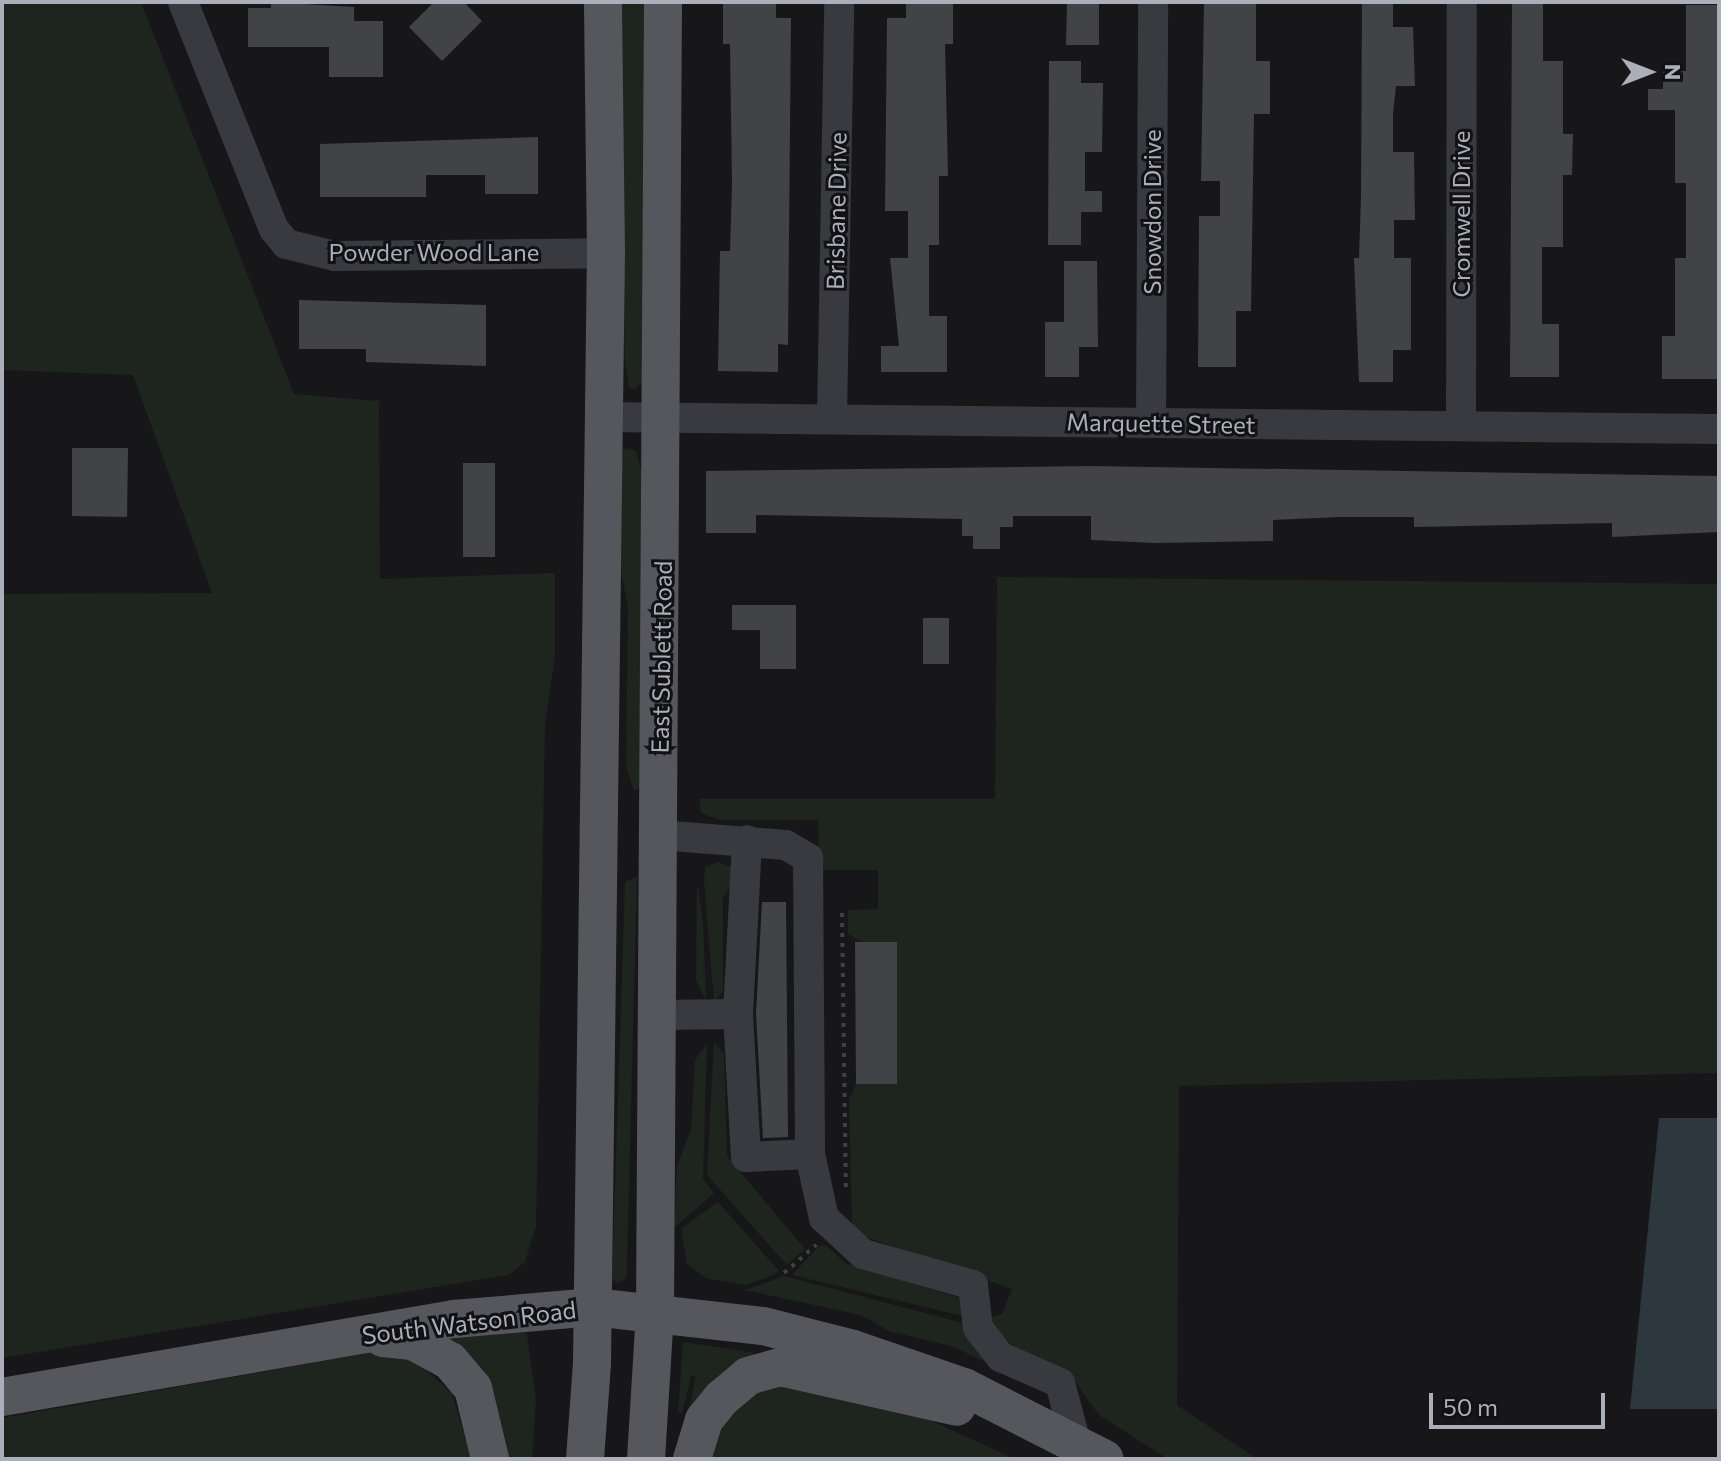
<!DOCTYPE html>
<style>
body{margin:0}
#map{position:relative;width:1721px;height:1461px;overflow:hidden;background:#17171a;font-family:Commissioner,sans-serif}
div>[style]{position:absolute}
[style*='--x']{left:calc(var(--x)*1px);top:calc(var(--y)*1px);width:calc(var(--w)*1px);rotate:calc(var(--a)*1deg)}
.green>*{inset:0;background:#1d251e}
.water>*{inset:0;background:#2d373e}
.building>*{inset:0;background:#414347}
.path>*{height:4px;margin-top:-2px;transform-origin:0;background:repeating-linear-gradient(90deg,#3f4146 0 4px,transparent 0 10px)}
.minor>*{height:30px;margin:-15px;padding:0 15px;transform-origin:15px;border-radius:15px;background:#393a3f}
.major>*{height:38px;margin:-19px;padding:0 19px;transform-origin:19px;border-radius:19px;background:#55575d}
span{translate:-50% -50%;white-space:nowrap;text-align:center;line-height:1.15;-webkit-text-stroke:6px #121215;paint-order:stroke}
.street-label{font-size:24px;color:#aaafb9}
.frame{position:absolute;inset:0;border:4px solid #aaafb9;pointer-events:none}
.north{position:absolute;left:1609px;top:32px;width:80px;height:80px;-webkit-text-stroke:6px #121215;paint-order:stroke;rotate:90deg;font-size:22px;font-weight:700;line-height:32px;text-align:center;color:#aaafb9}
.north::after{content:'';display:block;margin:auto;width:28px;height:36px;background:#aaafb9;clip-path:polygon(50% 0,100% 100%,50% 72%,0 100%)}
.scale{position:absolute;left:1429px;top:1393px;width:176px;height:36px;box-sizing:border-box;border:4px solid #aaafb9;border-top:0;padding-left:10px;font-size:24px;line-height:28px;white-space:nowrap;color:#aaafb9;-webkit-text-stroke:6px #121215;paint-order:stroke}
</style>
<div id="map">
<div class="green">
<div style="clip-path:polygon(2px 2px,141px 2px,294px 394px,379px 401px,380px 579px,555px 573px,555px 656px,545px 724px,536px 1226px,525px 1262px,509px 1275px,2px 1358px,2px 594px,212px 593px,133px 375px,2px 370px)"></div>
<div style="clip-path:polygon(616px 2px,649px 2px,644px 381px,635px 389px,629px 388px,625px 364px)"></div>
<div style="clip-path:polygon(626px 448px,636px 451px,643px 478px,640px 787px,634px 791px,626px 766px,628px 607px,616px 545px,618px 454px)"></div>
<div style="clip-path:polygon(997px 577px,1719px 584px,1719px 1073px,1179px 1086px,1177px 1405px,1257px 1459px,1168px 1459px,1099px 1415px,1069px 1373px,1016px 1348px,983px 1320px,1002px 1314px,1012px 1289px,861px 1235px,852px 1223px,849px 1100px,856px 1084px,897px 1084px,897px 942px,862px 942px,848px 934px,848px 910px,878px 909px,878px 870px,825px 870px,819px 863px,818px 820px,720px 820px,701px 813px,699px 799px,995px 799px)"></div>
<div style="clip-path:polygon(718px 862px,732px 867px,732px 882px,723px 899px,723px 991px,714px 1002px,704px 882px,705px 867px)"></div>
<div style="clip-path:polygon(637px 877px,627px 1264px,626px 1278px,618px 1284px,612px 1279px,625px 882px)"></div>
<div style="clip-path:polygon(697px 883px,703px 922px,706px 1001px,696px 980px)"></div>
<div style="clip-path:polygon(714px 1042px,724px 1053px,727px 1156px,805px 1249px,787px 1265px,707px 1175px)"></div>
<div style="clip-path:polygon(707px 1043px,703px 1179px,714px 1193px,674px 1228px,677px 1166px,691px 1129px,695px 1060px)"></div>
<div style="clip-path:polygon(718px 1202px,779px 1271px,776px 1274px,746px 1285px,706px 1278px,687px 1264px,681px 1229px)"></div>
<div style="clip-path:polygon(819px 1246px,827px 1246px,845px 1263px,960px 1298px,967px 1317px,792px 1275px)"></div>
<div style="clip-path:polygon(784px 1276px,967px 1324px,1049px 1393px,954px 1347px,889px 1331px,861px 1315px,745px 1290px)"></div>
<div style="clip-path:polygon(526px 1328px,536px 1400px,532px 1459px,504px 1459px,446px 1341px,448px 1336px)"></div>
<div style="clip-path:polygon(683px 1342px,756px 1353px,687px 1419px,696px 1375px,691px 1376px,682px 1414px,678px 1412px)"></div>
<div style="clip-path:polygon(381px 1351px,415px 1360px,452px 1393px,471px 1459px,2px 1459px,2px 1418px)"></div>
<div style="clip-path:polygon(779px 1384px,886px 1400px,1015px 1459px,709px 1459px,725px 1418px,743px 1399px)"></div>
</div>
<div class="water">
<div style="clip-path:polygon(1659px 1118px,1719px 1118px,1719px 1409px,1630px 1409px)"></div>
</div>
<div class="building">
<div style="clip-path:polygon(271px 2px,354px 7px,354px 21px,383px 21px,383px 77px,329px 77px,329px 47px,248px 47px,248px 8px,271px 8px)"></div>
<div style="clip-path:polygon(434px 2px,464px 2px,482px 21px,442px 61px,409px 27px)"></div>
<div style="clip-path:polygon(723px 2px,776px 2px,776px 18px,791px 18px,788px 345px,778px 344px,778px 372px,718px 371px,720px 251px,730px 251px,732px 184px,730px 44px,723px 44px)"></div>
<div style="clip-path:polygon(906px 2px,953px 2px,953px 44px,945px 44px,948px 176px,939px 176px,939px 245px,929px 245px,929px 316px,947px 316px,947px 372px,881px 372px,881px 346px,899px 346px,890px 258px,908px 258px,908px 211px,885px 211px,887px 18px,906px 18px)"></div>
<div style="clip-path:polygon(1067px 2px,1099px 2px,1099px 45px,1066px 45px)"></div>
<div style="clip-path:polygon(1204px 2px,1256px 2px,1256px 61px,1270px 61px,1270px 114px,1254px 114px,1251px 311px,1236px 311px,1236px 367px,1198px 367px,1199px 216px,1220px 216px,1220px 181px,1201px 181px)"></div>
<div style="clip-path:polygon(1362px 2px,1393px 2px,1393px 27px,1413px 27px,1415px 86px,1396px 86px,1393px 114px,1393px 152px,1414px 152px,1415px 220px,1394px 220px,1394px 258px,1411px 258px,1411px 350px,1393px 350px,1393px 382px,1359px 382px,1354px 258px,1359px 258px,1361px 196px)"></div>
<div style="clip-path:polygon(1512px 3px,1543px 3px,1543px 61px,1563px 61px,1563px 134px,1573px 134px,1572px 175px,1563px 175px,1563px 247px,1542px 247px,1542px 324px,1559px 324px,1559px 377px,1510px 377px)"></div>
<div style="clip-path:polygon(1686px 5px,1719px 5px,1719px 379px,1662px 379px,1662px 336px,1675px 336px,1675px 258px,1686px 258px,1686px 183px,1675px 183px,1675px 110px,1648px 110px,1648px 89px,1663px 89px,1663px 71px,1686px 71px)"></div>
<div style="clip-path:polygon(1049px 61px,1081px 61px,1081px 83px,1103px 83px,1102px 152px,1085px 152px,1085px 191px,1102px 191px,1102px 212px,1081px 212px,1081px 245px,1048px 245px)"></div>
<div style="clip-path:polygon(538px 137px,538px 194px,485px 194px,485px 175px,426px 175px,426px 197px,320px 197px,320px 144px)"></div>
<div style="clip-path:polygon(1064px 261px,1097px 261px,1098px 347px,1079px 347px,1079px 377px,1045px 377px,1045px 322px,1064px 322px)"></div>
<div style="clip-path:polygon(299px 300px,486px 305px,486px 366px,366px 362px,366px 349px,299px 349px)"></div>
<div style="clip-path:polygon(72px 448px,128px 448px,127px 517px,72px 516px)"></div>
<div style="clip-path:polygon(463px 463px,495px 463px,495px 557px,463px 557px)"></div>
<div style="clip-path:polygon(1091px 466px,1719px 476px,1719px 532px,1612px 537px,1612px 523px,1414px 527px,1414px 517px,1339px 517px,1273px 520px,1273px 541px,1156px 543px,1091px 540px,1091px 516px,1013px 516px,1013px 527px,1000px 527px,1000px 549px,973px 549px,973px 536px,962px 536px,962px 519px,756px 515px,756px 533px,706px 533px,706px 471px)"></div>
<div style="clip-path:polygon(732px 605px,796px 605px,796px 669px,760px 669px,760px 630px,732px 630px)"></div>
<div style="clip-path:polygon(923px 618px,949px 618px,949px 664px,923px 664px)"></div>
<div style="clip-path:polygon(762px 902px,786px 902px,788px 1137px,763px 1138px,756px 1014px)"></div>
<div style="clip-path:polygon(855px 942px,897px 942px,897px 1084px,856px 1084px)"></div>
</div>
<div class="path">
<div style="--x:842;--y:913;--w:274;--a:89.2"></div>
<div style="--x:784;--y:1273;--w:43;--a:-41.2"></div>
</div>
<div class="minor">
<div style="--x:183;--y:2;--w:245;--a:68.2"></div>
<div style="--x:274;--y:229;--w:19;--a:51"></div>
<div style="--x:286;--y:244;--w:50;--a:13.8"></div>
<div style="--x:335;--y:256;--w:271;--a:-0.6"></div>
<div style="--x:603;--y:417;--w:1116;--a:0.62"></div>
<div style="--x:832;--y:419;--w:417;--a:-89"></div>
<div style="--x:1151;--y:423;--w:421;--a:-89.7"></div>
<div style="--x:1461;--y:426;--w:424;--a:-89.9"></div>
<div style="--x:659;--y:835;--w:127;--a:4.5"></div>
<div style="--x:786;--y:845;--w:26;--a:31"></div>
<div style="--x:808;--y:858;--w:296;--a:89.6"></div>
<div style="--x:810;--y:1154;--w:66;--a:77.7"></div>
<div style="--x:824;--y:1218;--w:53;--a:42.7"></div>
<div style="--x:863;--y:1254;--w:114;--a:15.7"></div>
<div style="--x:973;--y:1285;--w:43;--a:83.4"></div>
<div style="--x:978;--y:1328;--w:37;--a:52"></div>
<div style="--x:1001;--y:1357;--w:64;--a:23.8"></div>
<div style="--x:1060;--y:1383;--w:62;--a:75.1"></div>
<div style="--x:738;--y:1014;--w:174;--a:-87"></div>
<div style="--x:657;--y:1015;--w:81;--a:-0.7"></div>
<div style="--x:738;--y:1014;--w:143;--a:86.8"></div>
<div style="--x:746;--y:1157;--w:64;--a:-2.7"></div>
</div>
<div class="major">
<div style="--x:383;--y:1338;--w:30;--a:6"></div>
<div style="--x:413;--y:1341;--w:42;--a:28.4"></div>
<div style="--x:450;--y:1361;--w:35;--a:50"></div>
<div style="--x:473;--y:1388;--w:73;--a:76.5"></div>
<div style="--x:2;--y:1397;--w:459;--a:-9.8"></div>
<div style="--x:454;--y:1319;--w:140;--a:-4.9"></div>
<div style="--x:593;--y:1307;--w:171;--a:6.4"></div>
<div style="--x:763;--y:1326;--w:93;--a:14.3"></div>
<div style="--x:853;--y:1349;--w:117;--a:18.9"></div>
<div style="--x:964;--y:1387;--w:158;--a:27.1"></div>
<div style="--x:585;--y:1459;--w:95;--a:-85.8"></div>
<div style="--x:592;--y:1364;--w:1111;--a:-89.28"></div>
<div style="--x:606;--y:253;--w:251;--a:-90.7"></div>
<div style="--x:646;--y:1459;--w:148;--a:-86.5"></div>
<div style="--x:655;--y:1311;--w:1309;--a:-89.65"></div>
<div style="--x:692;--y:1459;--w:41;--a:-72.9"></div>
<div style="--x:704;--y:1420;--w:28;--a:-51"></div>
<div style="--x:722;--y:1398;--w:34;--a:-40"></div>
<div style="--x:748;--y:1376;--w:33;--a:-16"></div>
<div style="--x:780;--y:1367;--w:181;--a:12.7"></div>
</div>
<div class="street-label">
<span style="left:836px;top:211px;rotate:-89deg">Brisbane Drive</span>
<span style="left:1152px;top:212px;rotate:-90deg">Snowdon Drive</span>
<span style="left:1461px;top:214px;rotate:-90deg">Cromwell Drive</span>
<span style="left:434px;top:252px">Powder Wood Lane</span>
<span style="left:1161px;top:423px;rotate:1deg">Marquette Street</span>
<span style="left:661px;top:657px;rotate:-89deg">East Sublett Road</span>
<span style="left:469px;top:1322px;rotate:-7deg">South Watson Road</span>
</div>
<div class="frame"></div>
<div class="north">N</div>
<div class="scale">50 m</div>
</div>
